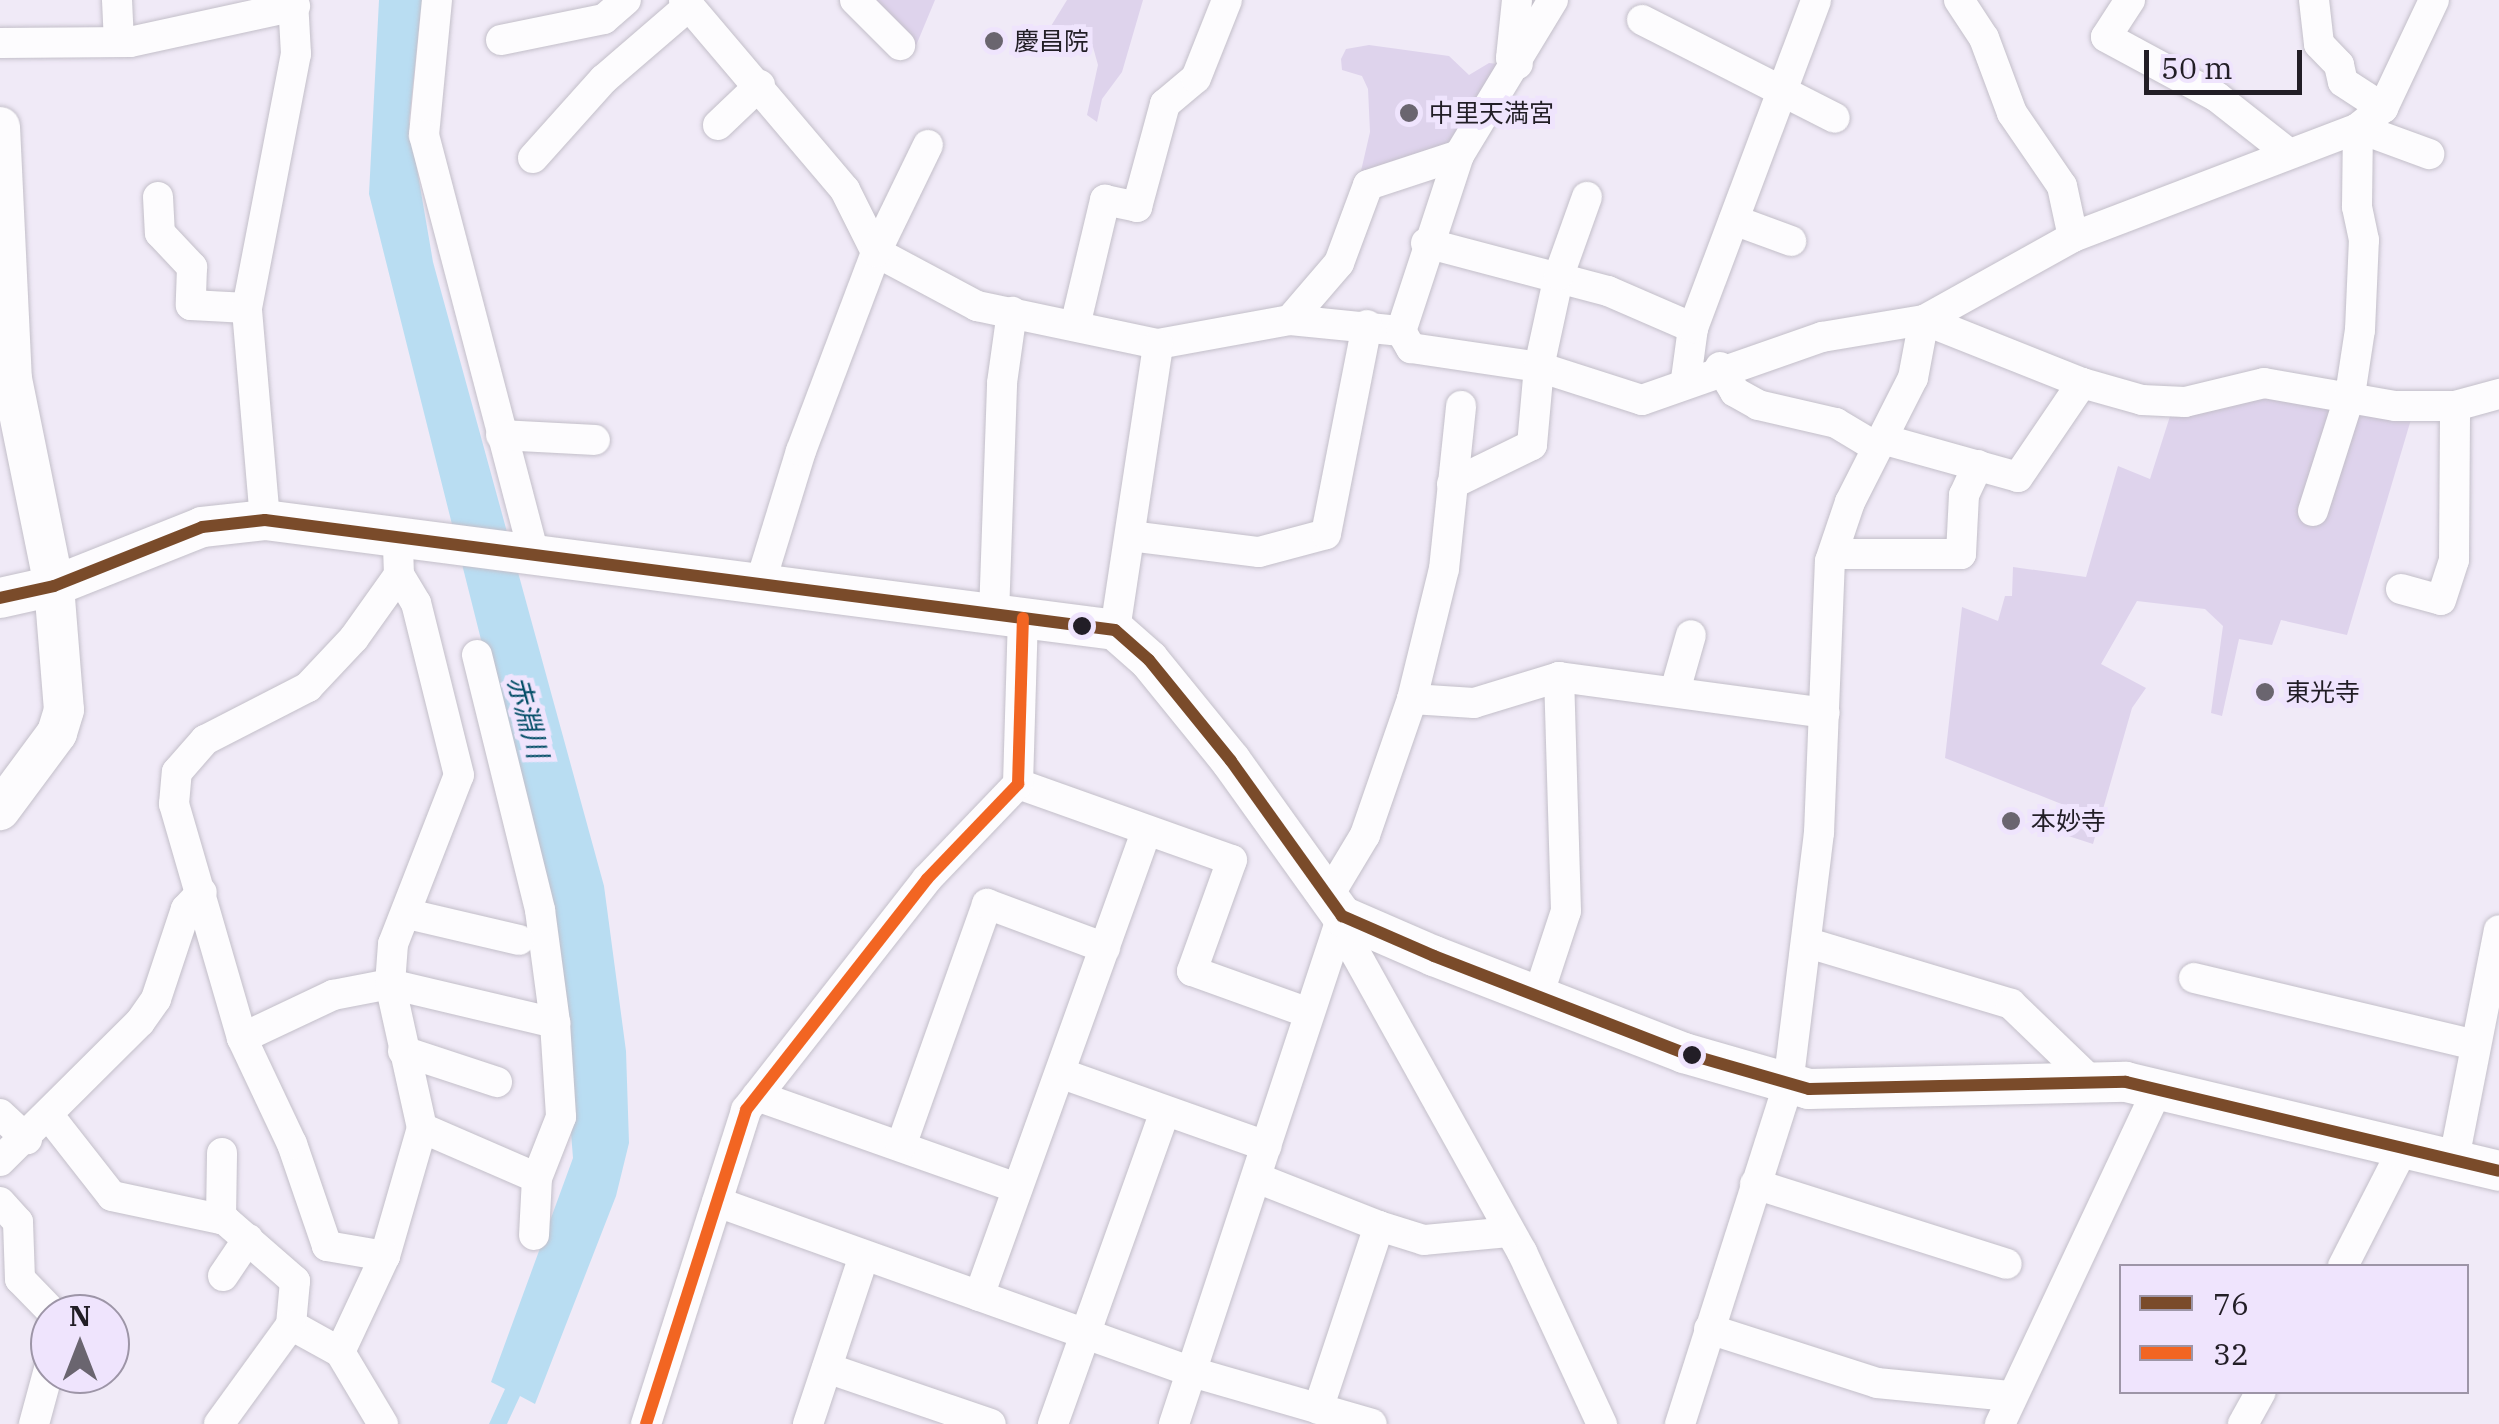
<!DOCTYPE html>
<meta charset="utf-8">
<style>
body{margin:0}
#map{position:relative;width:2499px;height:1424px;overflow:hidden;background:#f0eaf7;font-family:"IBM Plex Serif","Noto Sans JP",serif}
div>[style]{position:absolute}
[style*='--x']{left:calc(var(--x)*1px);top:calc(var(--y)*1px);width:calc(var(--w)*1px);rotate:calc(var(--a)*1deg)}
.green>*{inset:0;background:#ded3ec}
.water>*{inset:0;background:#b9ddf2}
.roads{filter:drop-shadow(0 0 2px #c3bfc9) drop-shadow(0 0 2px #c3bfc9)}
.minor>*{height:30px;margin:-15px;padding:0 15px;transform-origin:15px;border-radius:15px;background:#fdfcfe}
.major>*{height:40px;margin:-20px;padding:0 20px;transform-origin:20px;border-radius:20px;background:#fdfcfe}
.bus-1>*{height:12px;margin:-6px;padding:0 6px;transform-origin:6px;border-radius:6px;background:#7a4b2a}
.bus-2>*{height:12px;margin:-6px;padding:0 6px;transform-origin:6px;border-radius:6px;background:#f26522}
.dots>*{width:28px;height:28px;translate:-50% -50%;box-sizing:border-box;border:5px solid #efe4fd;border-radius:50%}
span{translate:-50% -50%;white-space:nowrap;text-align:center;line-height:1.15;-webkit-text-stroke:10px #efe4fd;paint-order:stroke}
.poi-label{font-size:25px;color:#221e26}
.left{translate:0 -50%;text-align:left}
.water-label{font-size:28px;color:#054f68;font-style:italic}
.legend{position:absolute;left:2119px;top:1264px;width:350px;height:130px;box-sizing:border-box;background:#efe4fd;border:2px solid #9d95a7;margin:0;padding:12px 18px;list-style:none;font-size:30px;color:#221e26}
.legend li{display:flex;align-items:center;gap:20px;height:50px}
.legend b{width:50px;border:2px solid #9d95a7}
.north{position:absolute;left:30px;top:1294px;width:100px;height:100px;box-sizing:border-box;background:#efe4fd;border:2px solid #9d95a7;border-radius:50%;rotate:0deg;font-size:28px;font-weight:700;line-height:40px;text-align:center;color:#221e26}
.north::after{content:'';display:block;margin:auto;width:35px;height:45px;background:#6a656f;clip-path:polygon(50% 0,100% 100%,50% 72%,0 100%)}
.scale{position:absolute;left:2144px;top:50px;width:158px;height:45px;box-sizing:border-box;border:5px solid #221e26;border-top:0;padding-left:12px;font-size:30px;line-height:35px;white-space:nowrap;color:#221e26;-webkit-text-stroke:8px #efe4fd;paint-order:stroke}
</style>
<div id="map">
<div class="green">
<div style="clip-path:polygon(864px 0,935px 0,915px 48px)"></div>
<div style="clip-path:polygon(1067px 0,1143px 0,1122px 72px,1102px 99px,1097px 122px,1087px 115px,1098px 65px,1093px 47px,1051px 26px)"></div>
<div style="clip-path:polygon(1369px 45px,1449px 56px,1469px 75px,1489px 63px,1507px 65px,1456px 150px,1372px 184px,1361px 171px,1370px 132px,1368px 89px,1362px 76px,1342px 70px,1341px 59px,1346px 49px)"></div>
<div style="clip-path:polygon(2233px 395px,2291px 395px,2412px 416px,2347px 635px,2281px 620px,2272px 645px,2239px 639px,2222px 716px,2211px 713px,2223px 626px,2205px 609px,2137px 601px,2101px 664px,2146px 688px,2132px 708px,2093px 844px,2056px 832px,2064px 805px,1945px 758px,1962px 607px,1998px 621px,2005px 596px,2012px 596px,2013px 567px,2086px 577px,2118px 466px,2150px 479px,2172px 410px)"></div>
</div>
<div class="water">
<div style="clip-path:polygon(379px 0,422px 0,409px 122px,433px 262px,604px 886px,626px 1051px,629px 1143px,616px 1196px,535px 1404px,520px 1396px,507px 1424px,489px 1424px,505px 1389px,491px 1382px,573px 1158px,560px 992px,515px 775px,369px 194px)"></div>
</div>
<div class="roads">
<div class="minor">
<div style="--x:117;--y:0;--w:42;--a:87.3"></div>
<div style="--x:437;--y:0;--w:136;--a:95.5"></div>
<div style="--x:424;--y:135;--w:437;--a:75.3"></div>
<div style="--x:684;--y:0;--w:249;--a:49.7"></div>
<div style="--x:845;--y:190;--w:69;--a:63.4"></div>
<div style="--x:876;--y:252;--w:115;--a:28.1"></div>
<div style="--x:977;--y:306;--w:185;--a:11.9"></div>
<div style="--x:1158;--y:344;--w:134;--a:-10.3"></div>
<div style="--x:1290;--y:320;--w:112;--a:5.7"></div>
<div style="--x:855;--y:0;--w:64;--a:45"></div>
<div style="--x:1517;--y:0;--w:58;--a:95.9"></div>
<div style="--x:1511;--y:58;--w:9;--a:41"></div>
<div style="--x:1553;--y:0;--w:181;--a:121.2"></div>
<div style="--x:1459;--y:155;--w:185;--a:108.2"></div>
<div style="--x:1401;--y:331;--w:20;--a:60"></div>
<div style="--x:1411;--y:348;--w:129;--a:8.4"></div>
<div style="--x:1539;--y:367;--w:108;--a:17.8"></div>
<div style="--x:1642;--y:400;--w:191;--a:-19.3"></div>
<div style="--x:1822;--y:337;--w:103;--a:-9.5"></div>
<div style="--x:1924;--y:320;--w:171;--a:-29.1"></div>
<div style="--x:2073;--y:237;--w:305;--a:-20.9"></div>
<div style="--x:2358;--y:128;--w:32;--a:-39"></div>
<div style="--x:2383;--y:108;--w:119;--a:-64.7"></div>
<div style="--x:1959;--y:0;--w:45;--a:56.7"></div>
<div style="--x:1984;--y:38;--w:80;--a:69.5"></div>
<div style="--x:2012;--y:113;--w:88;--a:55.6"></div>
<div style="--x:2062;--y:186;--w:52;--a:77.8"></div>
<div style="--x:2130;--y:0;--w:44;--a:123"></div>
<div style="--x:2106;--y:37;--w:126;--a:28.4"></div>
<div style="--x:2217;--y:97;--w:89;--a:38.2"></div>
<div style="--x:2314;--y:0;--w:44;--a:83.5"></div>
<div style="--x:2319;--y:44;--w:29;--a:46"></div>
<div style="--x:2339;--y:65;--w:17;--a:77"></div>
<div style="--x:2343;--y:82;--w:48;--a:33"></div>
<div style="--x:1642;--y:20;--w:216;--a:26.9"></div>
<div style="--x:501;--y:40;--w:105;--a:-11.5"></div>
<div style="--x:604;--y:19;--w:29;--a:-41"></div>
<div style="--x:0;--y:43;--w:130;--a:-0.4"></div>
<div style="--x:130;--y:42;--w:169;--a:-12.3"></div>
<div style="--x:718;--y:125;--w:58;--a:-43.6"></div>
<div style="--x:2358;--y:128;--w:76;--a:20.1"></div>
<div style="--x:533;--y:158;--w:106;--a:-48.1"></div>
<div style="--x:604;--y:79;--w:112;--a:-40.7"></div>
<div style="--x:158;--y:197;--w:36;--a:87"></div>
<div style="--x:160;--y:233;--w:47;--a:46.7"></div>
<div style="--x:192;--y:267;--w:38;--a:92"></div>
<div style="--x:191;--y:305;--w:56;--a:3.1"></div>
<div style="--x:1734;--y:220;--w:61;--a:20.2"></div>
<div style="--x:1426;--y:243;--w:188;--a:14.8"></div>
<div style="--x:1608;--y:291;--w:93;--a:23.5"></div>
<div style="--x:1290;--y:320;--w:75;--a:-49.3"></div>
<div style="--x:1339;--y:263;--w:83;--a:-69.6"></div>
<div style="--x:1368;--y:185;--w:96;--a:-18.2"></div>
<div style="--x:1924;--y:320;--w:170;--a:21.7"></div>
<div style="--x:2082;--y:383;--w:62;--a:15.8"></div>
<div style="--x:2142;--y:400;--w:43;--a:2.7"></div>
<div style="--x:2185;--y:402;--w:81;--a:-13.5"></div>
<div style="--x:2264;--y:383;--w:133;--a:10"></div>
<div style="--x:2395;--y:406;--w:60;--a:0"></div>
<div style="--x:2455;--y:406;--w:46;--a:-15.3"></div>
<div style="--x:1075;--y:326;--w:130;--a:-76.6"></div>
<div style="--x:1105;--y:200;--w:33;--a:12"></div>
<div style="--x:1137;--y:207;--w:107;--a:-74.8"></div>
<div style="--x:1165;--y:104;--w:40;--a:-40"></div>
<div style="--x:1196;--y:78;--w:84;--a:-68.3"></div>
<div style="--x:1720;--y:367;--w:29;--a:59"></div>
<div style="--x:1735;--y:392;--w:26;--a:29"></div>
<div style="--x:1758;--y:405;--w:80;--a:13"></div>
<div style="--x:1836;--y:423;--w:47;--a:31"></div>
<div style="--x:1686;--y:379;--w:51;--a:-82.2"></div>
<div style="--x:1693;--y:328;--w:350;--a:-69.4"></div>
<div style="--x:501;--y:435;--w:94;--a:3"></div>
<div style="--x:1882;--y:439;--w:141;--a:15.6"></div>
<div style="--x:2018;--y:477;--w:114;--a:-55.8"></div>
<div style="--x:1452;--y:484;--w:89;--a:-26"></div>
<div style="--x:1532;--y:445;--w:78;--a:-84.9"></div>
<div style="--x:1539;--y:367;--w:94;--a:-77.7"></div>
<div style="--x:1559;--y:275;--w:83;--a:-70.3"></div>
<div style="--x:2313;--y:511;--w:122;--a:-72.3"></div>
<div style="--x:2350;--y:395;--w:66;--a:-81.3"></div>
<div style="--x:2360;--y:330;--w:90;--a:-87.5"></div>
<div style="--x:2364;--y:240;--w:34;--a:-102"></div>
<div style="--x:2357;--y:207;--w:79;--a:-89.3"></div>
<div style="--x:265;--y:520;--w:213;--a:-94.9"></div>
<div style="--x:247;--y:308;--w:259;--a:-79.1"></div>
<div style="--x:296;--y:54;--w:54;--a:-93.2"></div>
<div style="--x:1130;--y:536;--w:130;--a:7.1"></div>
<div style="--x:1259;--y:552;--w:69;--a:-15"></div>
<div style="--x:1326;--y:534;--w:213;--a:-78.9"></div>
<div style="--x:1833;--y:554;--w:128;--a:0"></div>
<div style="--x:1961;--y:554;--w:59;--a:-87.1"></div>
<div style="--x:1964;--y:495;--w:33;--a:-65"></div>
<div style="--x:760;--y:584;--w:139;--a:-72.9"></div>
<div style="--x:801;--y:451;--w:213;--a:-69.3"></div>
<div style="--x:876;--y:252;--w:119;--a:-64.1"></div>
<div style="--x:2401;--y:589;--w:41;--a:15.4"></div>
<div style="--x:2441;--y:600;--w:42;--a:-72"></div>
<div style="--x:2454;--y:560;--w:154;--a:-89.6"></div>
<div style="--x:994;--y:615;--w:232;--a:-88"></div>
<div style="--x:1002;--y:383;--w:72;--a:-82"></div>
<div style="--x:1115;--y:630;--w:289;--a:-81.4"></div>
<div style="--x:477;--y:655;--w:263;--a:76.1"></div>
<div style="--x:540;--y:910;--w:114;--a:82.4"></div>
<div style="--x:555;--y:1023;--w:94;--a:86.3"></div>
<div style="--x:561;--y:1117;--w:66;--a:111.5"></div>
<div style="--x:537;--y:1178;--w:57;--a:93"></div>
<div style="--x:1675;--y:691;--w:58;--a:-74.1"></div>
<div style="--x:1412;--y:699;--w:62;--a:3.7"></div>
<div style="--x:1474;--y:703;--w:89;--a:-17"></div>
<div style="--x:1559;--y:677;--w:268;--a:7.7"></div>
<div style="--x:1018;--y:784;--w:227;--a:19.6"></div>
<div style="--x:1232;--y:860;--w:118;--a:109.8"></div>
<div style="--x:1192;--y:971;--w:121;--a:19.8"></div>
<div style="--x:1329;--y:895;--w:70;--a:-59"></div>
<div style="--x:1365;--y:835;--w:144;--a:-70.9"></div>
<div style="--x:1412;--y:699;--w:134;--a:-76.2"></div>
<div style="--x:1444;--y:569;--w:164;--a:-84"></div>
<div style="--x:408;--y:914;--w:114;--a:13.2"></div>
<div style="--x:1342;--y:916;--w:20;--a:79"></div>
<div style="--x:1346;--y:936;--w:362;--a:60.9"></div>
<div style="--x:1522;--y:1252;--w:190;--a:65.1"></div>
<div style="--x:1808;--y:943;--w:212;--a:16.7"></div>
<div style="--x:2011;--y:1004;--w:111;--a:43.9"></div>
<div style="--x:2194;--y:978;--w:289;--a:13.4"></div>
<div style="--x:1538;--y:996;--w:89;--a:-71.8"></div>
<div style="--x:1566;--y:911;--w:234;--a:-91.7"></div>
<div style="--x:242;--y:1038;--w:101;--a:-25.3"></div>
<div style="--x:333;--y:995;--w:58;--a:-10.9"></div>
<div style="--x:390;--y:984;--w:170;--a:13.3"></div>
<div style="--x:403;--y:1051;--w:99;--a:18.3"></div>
<div style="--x:1060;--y:1073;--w:219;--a:19.5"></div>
<div style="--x:757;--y:1096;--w:276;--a:19.5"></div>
<div style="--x:0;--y:1114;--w:37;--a:43"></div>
<div style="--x:50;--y:1117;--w:100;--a:51.9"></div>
<div style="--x:112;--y:1196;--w:116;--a:12"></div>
<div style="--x:225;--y:1220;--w:93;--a:41.1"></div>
<div style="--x:295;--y:1281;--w:44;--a:95.2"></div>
<div style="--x:291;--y:1325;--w:56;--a:28.9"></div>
<div style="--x:340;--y:1352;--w:84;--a:59.2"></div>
<div style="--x:422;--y:1128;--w:125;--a:23.5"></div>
<div style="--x:901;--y:1146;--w:257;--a:-70.4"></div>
<div style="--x:987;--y:904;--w:126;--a:20.4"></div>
<div style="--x:2454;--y:1159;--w:233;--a:-78.9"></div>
<div style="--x:0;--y:1161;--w:197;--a:-44.8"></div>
<div style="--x:140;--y:1022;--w:28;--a:-55"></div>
<div style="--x:156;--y:999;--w:95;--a:-71.6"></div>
<div style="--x:186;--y:909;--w:23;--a:-47"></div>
<div style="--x:1257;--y:1178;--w:131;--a:21.5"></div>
<div style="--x:1379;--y:1226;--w:193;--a:108.4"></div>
<div style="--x:1755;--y:1184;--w:264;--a:17.6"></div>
<div style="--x:0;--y:1202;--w:27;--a:48"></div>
<div style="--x:18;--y:1222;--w:57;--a:88"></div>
<div style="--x:20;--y:1279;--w:49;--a:45.8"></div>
<div style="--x:717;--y:1202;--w:505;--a:19.69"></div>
<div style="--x:1192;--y:1372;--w:187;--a:16.1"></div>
<div style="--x:221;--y:1219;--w:66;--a:-89.1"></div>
<div style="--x:1379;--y:1226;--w:47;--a:17.3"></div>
<div style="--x:1424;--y:1240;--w:86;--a:-5.3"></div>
<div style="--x:385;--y:1256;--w:133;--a:-73.9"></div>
<div style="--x:422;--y:1128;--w:148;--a:-102.5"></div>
<div style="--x:390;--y:984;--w:40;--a:-85.7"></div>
<div style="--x:393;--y:944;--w:181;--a:-68.7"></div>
<div style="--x:459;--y:775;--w:177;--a:-104"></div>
<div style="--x:416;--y:603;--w:33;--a:-121"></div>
<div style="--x:2343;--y:1266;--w:131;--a:-62.9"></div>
<div style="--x:223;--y:1276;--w:45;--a:-56"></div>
<div style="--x:979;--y:1296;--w:494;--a:-70.2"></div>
<div style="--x:1709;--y:1329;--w:176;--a:17.8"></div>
<div style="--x:1877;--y:1383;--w:133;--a:5.6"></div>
<div style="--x:340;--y:1352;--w:106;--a:-64.9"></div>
<div style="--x:385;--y:1256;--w:59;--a:-170.2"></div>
<div style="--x:327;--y:1246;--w:108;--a:-108.9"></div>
<div style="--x:292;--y:1144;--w:117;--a:-115.3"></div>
<div style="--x:242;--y:1038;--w:244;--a:-106.2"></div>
<div style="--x:174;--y:804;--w:32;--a:-85"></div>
<div style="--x:177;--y:772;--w:43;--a:-48.8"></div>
<div style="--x:205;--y:740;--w:116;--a:-27.2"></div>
<div style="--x:308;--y:687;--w:67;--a:-46.8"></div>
<div style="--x:354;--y:638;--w:77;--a:-54.5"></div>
<div style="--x:399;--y:575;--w:37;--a:-92"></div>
<div style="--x:827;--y:1368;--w:173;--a:18.9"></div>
<div style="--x:34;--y:1424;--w:61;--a:-74.8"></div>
<div style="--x:219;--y:1424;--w:122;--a:-54"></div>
<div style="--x:646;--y:1424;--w:330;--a:-72.3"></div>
<div style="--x:746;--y:1110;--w:293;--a:-51.9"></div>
<div style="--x:927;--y:879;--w:132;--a:-46.2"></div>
<div style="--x:1018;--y:784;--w:166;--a:-88.3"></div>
<div style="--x:808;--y:1424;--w:177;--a:-71.6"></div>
<div style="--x:1053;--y:1424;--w:332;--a:-70.3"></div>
<div style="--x:1174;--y:1424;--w:535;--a:-71.7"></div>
<div style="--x:1680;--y:1424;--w:356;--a:-72.3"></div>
<div style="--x:1788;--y:1085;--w:254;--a:-83"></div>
<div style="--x:1819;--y:833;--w:272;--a:-87.7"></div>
<div style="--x:1830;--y:561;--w:62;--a:-71.3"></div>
<div style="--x:1850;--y:502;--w:139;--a:-63.1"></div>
<div style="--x:1913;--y:378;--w:59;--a:-79.3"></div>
<div style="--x:2000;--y:1424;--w:369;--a:-64.8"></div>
<div style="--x:2243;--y:1424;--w:37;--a:-61"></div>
</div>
<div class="major">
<div style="--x:0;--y:127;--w:252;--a:87.3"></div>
<div style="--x:12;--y:379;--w:211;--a:78.5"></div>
<div style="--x:54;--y:586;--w:124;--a:85.4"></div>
<div style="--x:64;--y:710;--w:24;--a:107"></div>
<div style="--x:57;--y:733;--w:96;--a:126.5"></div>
<div style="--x:0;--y:598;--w:55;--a:-12.5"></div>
<div style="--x:54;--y:586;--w:159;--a:-21.7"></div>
<div style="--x:202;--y:527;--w:63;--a:-6.3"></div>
<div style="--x:265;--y:520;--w:857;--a:7.37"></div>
<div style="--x:1115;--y:630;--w:45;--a:41.4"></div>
<div style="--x:1149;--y:660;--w:130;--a:50.9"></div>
<div style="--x:1231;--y:761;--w:191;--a:54.4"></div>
<div style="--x:1342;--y:916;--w:100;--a:23.5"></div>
<div style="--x:1434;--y:956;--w:268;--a:21.2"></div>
<div style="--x:1684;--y:1053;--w:130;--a:16.1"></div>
<div style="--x:1809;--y:1089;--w:317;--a:-1.3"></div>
<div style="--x:2126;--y:1082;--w:383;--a:13.4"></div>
</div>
</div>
<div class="bus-1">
<div style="--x:0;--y:598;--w:55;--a:-12.5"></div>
<div style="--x:54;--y:586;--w:159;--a:-21.7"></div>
<div style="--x:202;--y:527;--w:63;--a:-6.3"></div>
<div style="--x:265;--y:520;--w:857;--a:7.37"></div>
<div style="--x:1115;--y:630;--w:45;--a:41.4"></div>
<div style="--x:1149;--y:660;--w:130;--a:50.9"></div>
<div style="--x:1231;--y:761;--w:191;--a:54.4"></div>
<div style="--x:1342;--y:916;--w:100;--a:23.5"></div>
<div style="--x:1434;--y:956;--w:268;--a:21.2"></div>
<div style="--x:1684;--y:1053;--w:130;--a:16.1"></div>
<div style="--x:1809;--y:1089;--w:317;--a:-1.3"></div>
<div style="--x:2126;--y:1082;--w:383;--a:13.4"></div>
</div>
<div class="bus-2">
<div style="--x:646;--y:1424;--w:330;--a:-72.3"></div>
<div style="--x:746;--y:1110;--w:293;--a:-51.9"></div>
<div style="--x:927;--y:879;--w:132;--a:-46.2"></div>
<div style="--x:1018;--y:784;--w:166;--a:-88.3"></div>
</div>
<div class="dots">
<div style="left:994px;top:41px;background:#6a656f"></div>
<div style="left:1409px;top:113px;background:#6a656f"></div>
<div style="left:1082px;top:626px;background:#221e26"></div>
<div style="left:2265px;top:692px;background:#6a656f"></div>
<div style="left:2011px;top:821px;background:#6a656f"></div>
<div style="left:1692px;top:1055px;background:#221e26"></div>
</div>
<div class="poi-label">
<span class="left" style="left:1014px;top:41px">慶昌院</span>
<span class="left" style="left:1429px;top:113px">中里天満宮</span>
<span class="left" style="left:2285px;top:692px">東光寺</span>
<span class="left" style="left:2031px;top:821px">本妙寺</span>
</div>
<div class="water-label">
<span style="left:528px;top:717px;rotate:75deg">赤淵川</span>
</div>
<ul class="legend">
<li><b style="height:12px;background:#7a4b2a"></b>76</li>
<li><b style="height:12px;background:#f26522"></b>32</li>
</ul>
<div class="north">N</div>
<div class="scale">50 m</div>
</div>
